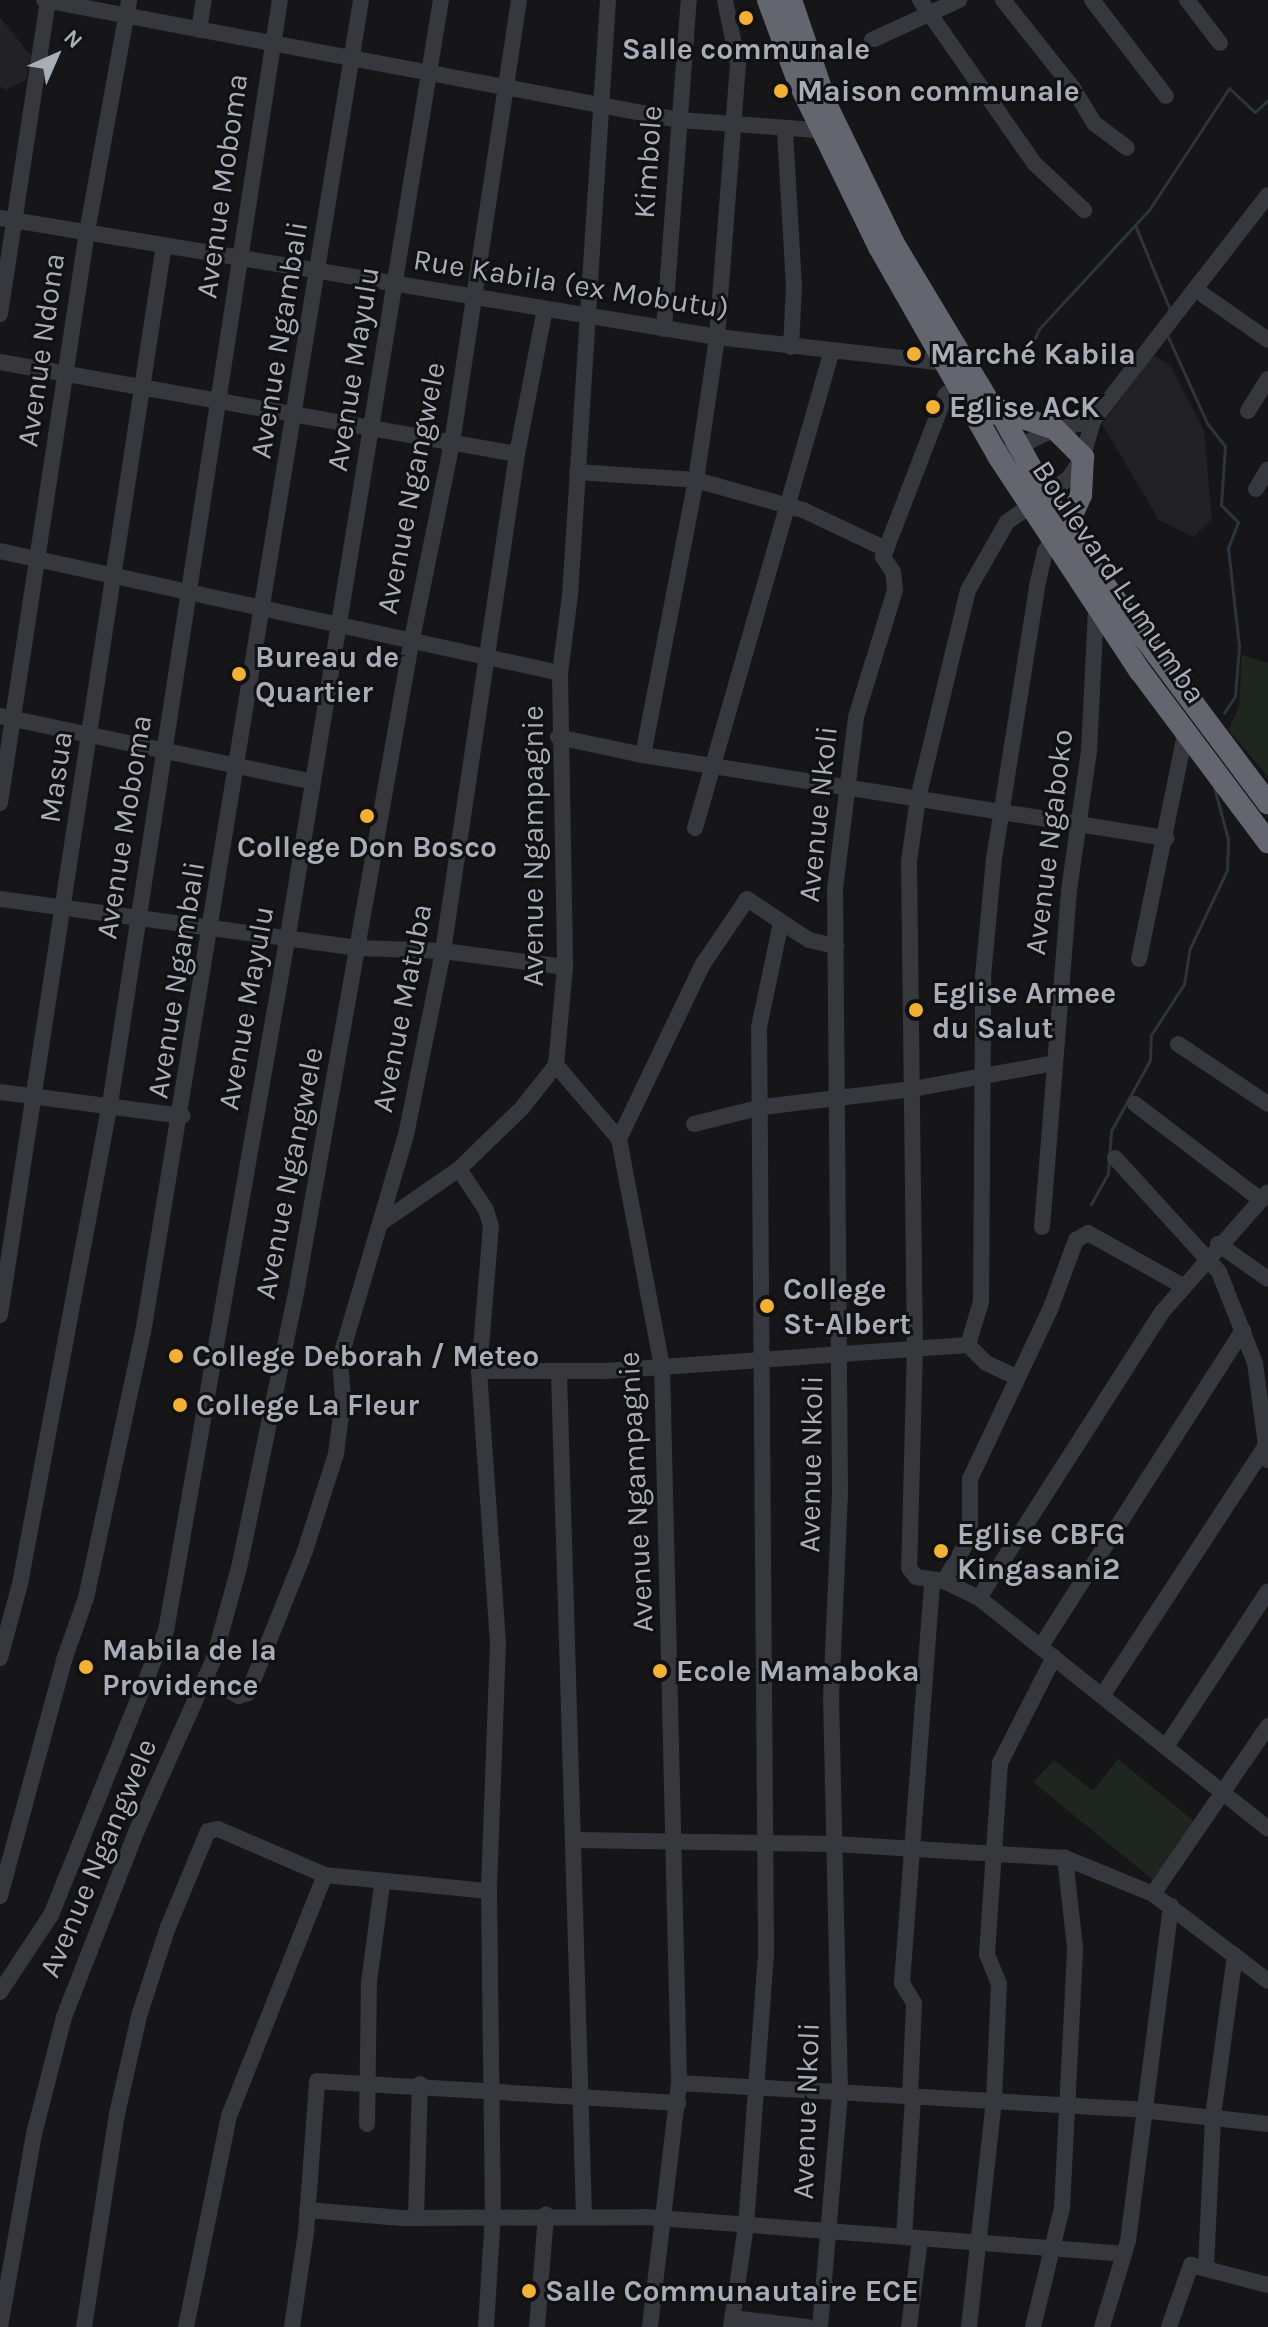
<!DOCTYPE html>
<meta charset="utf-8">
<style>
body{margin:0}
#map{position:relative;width:1268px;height:2327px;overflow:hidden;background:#161618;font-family:Karla,sans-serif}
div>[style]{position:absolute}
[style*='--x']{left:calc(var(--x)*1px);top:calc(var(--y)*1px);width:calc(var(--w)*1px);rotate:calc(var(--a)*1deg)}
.built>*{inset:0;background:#222225}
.green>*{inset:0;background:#1e261f}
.stream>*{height:3px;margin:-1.5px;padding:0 1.5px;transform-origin:1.5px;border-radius:1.5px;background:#2c353c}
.minor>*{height:16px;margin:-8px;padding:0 8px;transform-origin:8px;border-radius:8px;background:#37383d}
.highway>*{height:22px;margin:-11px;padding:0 11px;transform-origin:11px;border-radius:11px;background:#63666e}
.dots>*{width:22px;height:22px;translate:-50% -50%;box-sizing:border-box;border:4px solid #111113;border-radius:50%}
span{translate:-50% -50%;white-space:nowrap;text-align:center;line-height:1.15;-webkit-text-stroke:6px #111113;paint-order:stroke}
.poi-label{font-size:30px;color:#a8adb8;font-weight:700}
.left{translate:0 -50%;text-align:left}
.street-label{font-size:30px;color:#a8adb8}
.north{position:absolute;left:16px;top:16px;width:80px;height:80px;-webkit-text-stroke:6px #111113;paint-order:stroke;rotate:45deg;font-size:22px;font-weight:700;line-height:32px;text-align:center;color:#a8adb8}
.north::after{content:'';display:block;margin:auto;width:28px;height:36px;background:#a8adb8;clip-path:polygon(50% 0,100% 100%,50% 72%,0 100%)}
</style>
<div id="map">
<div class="built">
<div style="clip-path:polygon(0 17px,31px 56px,26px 80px,5px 90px,0 86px)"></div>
<div style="clip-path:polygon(1153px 355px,1171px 366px,1204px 431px,1212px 520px,1193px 537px,1159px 520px,1102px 424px)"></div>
</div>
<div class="green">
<div style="clip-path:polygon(1242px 655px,1268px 663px,1268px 777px,1229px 730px,1239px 706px)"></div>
<div style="clip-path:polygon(1118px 1759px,1201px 1827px,1158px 1884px,1033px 1782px,1054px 1760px,1093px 1791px)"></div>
</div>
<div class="stream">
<div style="--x:1135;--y:225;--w:92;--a:67.6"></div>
<div style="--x:1168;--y:337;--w:94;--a:65.6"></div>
<div style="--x:1207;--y:423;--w:29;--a:52"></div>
<div style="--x:1225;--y:446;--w:59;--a:93.9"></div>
<div style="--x:1221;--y:505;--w:24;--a:45"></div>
<div style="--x:1238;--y:522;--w:28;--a:111"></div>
<div style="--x:1228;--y:548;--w:99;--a:83.6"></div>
<div style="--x:1239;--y:646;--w:50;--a:94.6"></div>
<div style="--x:1235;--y:696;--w:20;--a:123"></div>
<div style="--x:1026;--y:357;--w:31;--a:-65"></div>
<div style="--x:1039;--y:329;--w:162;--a:-47.3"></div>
<div style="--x:1149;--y:210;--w:146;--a:-56.7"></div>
<div style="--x:1229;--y:88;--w:35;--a:43"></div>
<div style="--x:1255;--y:112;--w:18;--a:-43"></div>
<div style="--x:1091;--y:1204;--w:35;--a:-61"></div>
<div style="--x:1108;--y:1173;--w:42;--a:-85.9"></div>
<div style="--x:1111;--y:1131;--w:81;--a:-61.2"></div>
<div style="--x:1150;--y:1060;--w:25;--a:-88"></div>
<div style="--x:1151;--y:1035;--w:61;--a:-57.1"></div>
<div style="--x:1184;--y:984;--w:36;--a:-81"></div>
<div style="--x:1190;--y:948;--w:86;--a:-64.6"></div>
<div style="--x:1227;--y:870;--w:31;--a:-88"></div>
<div style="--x:1228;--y:839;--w:54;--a:-105.1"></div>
</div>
<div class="minor">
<div style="--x:44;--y:0;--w:646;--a:10.7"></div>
<div style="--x:679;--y:120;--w:150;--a:4.2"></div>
<div style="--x:608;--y:0;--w:596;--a:93.65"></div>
<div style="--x:570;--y:595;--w:79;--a:97.3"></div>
<div style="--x:560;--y:673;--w:294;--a:89"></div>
<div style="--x:565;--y:967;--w:98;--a:95.2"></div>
<div style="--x:556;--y:1065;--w:97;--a:49.6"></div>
<div style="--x:619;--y:1139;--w:231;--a:79.3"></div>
<div style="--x:662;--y:1366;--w:717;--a:88.64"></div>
<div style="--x:679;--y:2083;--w:246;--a:96.8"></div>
<div style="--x:920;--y:0;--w:199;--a:55"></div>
<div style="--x:1034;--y:163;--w:69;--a:43.2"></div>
<div style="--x:1003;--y:0;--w:112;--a:51.5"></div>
<div style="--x:1073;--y:88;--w:41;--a:59"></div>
<div style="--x:1094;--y:123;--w:41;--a:37.1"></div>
<div style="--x:1092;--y:0;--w:121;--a:52.4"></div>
<div style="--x:1187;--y:0;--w:54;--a:52.5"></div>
<div style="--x:199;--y:30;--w:30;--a:-81"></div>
<div style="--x:872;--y:40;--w:96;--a:-24.7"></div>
<div style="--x:785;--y:131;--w:155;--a:86.7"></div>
<div style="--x:794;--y:286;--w:61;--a:92.8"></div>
<div style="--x:1268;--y:195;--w:286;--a:127.8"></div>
<div style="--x:1093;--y:421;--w:37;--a:106"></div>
<div style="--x:1083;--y:457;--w:25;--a:124"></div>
<div style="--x:1069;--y:478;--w:76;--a:144.6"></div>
<div style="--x:1007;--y:522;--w:78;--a:119.8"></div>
<div style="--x:968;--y:590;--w:214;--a:103.5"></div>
<div style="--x:918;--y:798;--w:64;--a:98.1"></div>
<div style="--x:909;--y:861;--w:485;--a:89.3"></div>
<div style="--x:915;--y:1346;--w:222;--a:91.5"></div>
<div style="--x:909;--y:1568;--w:11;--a:52"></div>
<div style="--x:916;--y:1577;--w:28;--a:8"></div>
<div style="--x:944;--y:1581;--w:39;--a:26"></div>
<div style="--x:979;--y:1598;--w:370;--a:38.6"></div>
<div style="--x:0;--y:218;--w:727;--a:9.42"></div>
<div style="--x:717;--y:337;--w:228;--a:6.5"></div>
<div style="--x:1195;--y:289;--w:89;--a:34.9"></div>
<div style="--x:0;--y:314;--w:318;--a:-81.3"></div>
<div style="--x:664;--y:329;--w:330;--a:-85.7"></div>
<div style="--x:0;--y:362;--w:525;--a:10.09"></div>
<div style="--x:1248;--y:411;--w:38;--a:-58"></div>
<div style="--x:1009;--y:451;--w:51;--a:-25.6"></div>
<div style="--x:1055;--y:429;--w:39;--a:-12"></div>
<div style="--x:577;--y:472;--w:119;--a:3.8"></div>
<div style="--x:696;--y:480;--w:111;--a:15.7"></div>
<div style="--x:803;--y:510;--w:92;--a:25.2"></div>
<div style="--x:1256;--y:489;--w:23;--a:-59"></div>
<div style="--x:0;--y:551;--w:573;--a:12.29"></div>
<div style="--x:0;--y:716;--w:319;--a:11.9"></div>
<div style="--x:558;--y:737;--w:87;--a:12"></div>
<div style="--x:643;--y:755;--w:530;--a:9.02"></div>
<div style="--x:643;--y:755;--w:280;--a:-79.1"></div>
<div style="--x:696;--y:480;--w:145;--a:-81.6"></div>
<div style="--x:717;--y:337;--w:274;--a:-85.6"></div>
<div style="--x:738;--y:64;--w:65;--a:-101.5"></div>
<div style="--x:0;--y:803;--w:578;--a:-81.34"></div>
<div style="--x:87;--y:232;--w:236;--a:-79.7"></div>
<div style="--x:695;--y:828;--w:497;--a:-74"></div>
<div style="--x:0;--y:899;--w:363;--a:7.8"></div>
<div style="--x:360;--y:948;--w:83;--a:2.1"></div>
<div style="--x:443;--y:951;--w:123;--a:7.5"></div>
<div style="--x:1139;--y:959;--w:230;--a:-78.4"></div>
<div style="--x:1178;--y:1044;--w:108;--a:33.7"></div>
<div style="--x:0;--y:1092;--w:184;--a:7.5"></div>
<div style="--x:1135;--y:1104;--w:158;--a:37.3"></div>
<div style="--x:694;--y:1124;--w:70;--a:-14"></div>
<div style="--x:762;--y:1107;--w:152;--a:-6.8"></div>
<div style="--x:913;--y:1089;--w:144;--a:-10.4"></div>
<div style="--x:619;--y:1139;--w:194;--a:-64.4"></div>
<div style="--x:703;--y:964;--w:78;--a:-55.9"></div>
<div style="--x:747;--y:899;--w:74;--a:33.5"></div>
<div style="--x:809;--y:940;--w:28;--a:13"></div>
<div style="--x:1115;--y:1158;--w:154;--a:47.6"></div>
<div style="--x:1219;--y:1272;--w:98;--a:68.4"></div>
<div style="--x:1255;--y:1363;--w:98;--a:82.4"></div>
<div style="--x:459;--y:1169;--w:49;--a:56.6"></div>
<div style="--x:486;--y:1210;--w:17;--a:73"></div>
<div style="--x:491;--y:1226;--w:145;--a:94.7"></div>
<div style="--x:479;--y:1371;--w:273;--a:86"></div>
<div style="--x:498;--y:1643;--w:248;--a:92.1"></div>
<div style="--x:489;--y:1891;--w:324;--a:89.3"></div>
<div style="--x:493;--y:2215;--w:112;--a:93.6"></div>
<div style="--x:381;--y:1223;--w:95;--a:-34.7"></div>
<div style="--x:459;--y:1169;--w:88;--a:-44.1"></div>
<div style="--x:522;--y:1108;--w:55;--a:-51.7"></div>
<div style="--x:1042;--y:1227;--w:338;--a:-85.4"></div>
<div style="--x:1069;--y:890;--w:139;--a:-81.8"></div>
<div style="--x:1089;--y:752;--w:145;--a:-87.2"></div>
<div style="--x:1218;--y:1244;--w:61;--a:35"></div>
<div style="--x:0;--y:1315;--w:1082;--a:-81.29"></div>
<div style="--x:968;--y:1345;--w:45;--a:-73.2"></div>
<div style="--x:981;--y:1302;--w:325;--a:-89.6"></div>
<div style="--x:983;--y:977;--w:119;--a:-84.7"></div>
<div style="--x:994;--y:859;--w:276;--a:-81"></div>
<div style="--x:1037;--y:586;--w:36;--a:-77"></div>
<div style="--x:1045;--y:551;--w:21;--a:-55"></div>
<div style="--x:968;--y:1345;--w:25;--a:45"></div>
<div style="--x:986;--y:1363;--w:35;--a:25"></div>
<div style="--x:479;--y:1371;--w:127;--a:0"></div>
<div style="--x:606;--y:1371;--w:363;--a:-4.1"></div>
<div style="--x:559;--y:1373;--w:841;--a:88.3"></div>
<div style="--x:944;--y:1581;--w:51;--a:-59.4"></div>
<div style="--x:970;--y:1537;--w:58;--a:-90"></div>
<div style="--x:970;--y:1479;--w:187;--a:-64.7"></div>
<div style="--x:1050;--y:1310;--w:75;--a:-69.6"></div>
<div style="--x:1076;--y:1240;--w:14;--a:-30"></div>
<div style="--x:1088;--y:1233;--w:107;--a:29.2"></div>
<div style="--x:979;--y:1598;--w:340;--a:-57.4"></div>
<div style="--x:1162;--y:1312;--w:160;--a:-48.5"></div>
<div style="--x:1041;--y:1646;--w:375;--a:-57.4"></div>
<div style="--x:0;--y:1658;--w:77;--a:-74.9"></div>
<div style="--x:20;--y:1584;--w:488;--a:-79.4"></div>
<div style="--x:110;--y:1104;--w:1117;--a:-81.25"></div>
<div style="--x:205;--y:1680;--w:38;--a:25"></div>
<div style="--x:239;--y:1696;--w:9;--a:-18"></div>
<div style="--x:248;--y:1693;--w:153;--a:-68.1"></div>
<div style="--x:305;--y:1551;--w:102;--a:-72.3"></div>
<div style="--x:336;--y:1454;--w:55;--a:-82.7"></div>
<div style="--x:343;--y:1399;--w:40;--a:-94.3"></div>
<div style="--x:340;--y:1359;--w:234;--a:-73.6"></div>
<div style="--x:406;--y:1135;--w:188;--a:-78.6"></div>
<div style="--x:443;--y:951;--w:502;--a:-81.53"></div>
<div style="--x:517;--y:454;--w:148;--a:-79.1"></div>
<div style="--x:1104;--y:1693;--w:294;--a:-56.8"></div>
<div style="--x:1167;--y:1745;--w:184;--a:-56.7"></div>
<div style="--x:575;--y:1840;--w:260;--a:0.9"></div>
<div style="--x:835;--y:1844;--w:230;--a:3.5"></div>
<div style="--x:1065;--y:1858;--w:95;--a:22.2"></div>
<div style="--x:1153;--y:1894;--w:144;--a:37.1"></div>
<div style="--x:1153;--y:1894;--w:204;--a:-55.6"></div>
<div style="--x:0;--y:1896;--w:245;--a:-74.8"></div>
<div style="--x:64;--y:1660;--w:66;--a:-70.5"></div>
<div style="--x:86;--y:1598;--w:271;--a:-77.9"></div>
<div style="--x:143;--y:1333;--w:1351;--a:-80.71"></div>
<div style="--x:0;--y:1992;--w:92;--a:-56.5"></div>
<div style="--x:51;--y:1915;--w:306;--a:-68"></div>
<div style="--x:166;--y:1631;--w:707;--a:-80.06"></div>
<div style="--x:288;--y:935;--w:947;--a:-80.71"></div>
<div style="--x:679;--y:2083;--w:464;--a:3.3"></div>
<div style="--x:1142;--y:2110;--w:127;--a:6.3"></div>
<div style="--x:910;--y:2096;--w:93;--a:-87.5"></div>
<div style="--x:914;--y:2003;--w:23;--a:-121"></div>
<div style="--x:902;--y:1983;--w:401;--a:-85.7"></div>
<div style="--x:367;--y:2124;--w:142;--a:-89.2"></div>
<div style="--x:369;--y:1982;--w:99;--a:-82.4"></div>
<div style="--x:307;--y:2210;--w:95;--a:4.8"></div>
<div style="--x:402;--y:2218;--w:244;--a:-0.2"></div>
<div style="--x:646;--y:2217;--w:479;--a:4.4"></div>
<div style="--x:416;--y:2218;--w:134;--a:-88.3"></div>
<div style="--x:904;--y:2237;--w:141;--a:-86.3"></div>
<div style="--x:1206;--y:2267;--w:151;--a:-87.3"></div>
<div style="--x:1213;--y:2116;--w:162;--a:-82.2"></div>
<div style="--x:732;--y:2318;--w:76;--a:6.8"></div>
<div style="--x:0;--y:2327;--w:196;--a:-80"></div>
<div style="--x:34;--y:2134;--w:121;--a:-75.6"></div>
<div style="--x:64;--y:2017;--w:201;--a:-68.7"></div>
<div style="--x:137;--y:1830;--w:185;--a:-65.8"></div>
<div style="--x:213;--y:1661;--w:97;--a:-74.4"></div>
<div style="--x:239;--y:1568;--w:292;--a:-78.3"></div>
<div style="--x:298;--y:1282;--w:648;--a:-79.96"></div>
<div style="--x:411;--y:644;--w:205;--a:-78.5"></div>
<div style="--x:452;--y:443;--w:448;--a:-81.4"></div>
<div style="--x:84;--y:2327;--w:216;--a:-81.2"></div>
<div style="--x:117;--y:2114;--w:100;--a:-77.3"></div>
<div style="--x:139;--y:2016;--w:94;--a:-72"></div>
<div style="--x:168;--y:1927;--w:104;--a:-67.4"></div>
<div style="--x:208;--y:1831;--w:10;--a:-11"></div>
<div style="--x:218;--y:1829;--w:116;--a:23.3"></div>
<div style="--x:325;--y:1875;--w:165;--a:5.6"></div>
<div style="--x:186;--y:2327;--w:215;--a:-78.5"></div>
<div style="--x:229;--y:2116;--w:259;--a:-68.3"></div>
<div style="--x:292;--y:2327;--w:96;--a:-81.6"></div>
<div style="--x:306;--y:2232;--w:151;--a:-85.8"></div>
<div style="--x:317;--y:2081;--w:362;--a:3.5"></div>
<div style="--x:537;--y:2327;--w:113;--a:-85.4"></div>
<div style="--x:731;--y:2327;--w:102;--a:-81.6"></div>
<div style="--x:746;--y:2226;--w:275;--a:-85.8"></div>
<div style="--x:766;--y:1952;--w:925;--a:-90.43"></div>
<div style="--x:759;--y:1027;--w:106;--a:-78.1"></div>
<div style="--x:820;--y:2327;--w:236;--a:-85.1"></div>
<div style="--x:840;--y:2092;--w:393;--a:-91.3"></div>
<div style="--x:831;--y:1699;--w:204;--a:-87.5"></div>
<div style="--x:840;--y:1495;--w:606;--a:-90.47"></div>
<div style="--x:835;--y:889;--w:173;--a:-83"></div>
<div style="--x:856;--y:717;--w:133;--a:-72.9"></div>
<div style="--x:895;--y:590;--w:18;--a:-96"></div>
<div style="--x:893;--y:572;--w:18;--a:-124"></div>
<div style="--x:883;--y:557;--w:175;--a:-68.9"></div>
<div style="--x:909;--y:2327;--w:89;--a:-82.9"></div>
<div style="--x:969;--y:2327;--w:227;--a:-83.7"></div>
<div style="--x:994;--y:2101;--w:117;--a:-87.6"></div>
<div style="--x:999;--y:1984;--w:32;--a:-112"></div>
<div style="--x:987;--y:1954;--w:191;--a:-86.1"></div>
<div style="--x:1000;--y:1763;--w:119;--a:-63"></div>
<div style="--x:1033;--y:2327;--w:122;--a:-76.3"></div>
<div style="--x:1062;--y:2208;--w:261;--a:-87.1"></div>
<div style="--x:1075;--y:1947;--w:90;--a:-96.4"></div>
<div style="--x:1102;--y:2327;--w:90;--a:-73.2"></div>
<div style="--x:1128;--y:2241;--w:338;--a:-82.7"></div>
<div style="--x:1169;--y:2327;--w:66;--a:-70.5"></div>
<div style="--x:1191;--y:2265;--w:80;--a:14.6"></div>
</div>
<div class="highway">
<div style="--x:768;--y:0;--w:86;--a:69.7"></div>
<div style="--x:798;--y:81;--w:185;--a:64"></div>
<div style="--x:879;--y:247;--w:241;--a:60.3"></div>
<div style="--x:998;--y:456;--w:258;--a:56.6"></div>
<div style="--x:1140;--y:671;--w:214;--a:53.2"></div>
<div style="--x:791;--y:0;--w:112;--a:71.2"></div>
<div style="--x:827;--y:106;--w:153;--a:64.1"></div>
<div style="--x:894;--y:244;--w:184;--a:59"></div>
<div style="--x:989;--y:402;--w:13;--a:39"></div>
<div style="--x:999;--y:410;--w:149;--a:61"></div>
<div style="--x:1071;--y:540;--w:329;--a:53.2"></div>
<div style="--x:991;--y:414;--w:9;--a:-27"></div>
<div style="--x:999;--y:410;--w:59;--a:18.7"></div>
<div style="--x:1055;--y:429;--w:40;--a:45"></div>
<div style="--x:1083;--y:457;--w:38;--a:93"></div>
<div style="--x:1081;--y:495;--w:36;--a:114"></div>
</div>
<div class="dots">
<div style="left:746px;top:18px;background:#f2b134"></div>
<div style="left:781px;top:91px;background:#f2b134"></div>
<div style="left:914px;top:354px;background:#f2b134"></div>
<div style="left:933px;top:407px;background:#f2b134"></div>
<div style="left:239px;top:674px;background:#f2b134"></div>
<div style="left:367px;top:816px;background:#f2b134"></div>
<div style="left:916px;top:1010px;background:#f2b134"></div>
<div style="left:767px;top:1306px;background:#f2b134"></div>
<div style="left:176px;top:1356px;background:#f2b134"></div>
<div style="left:180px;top:1405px;background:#f2b134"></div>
<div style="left:941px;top:1551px;background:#f2b134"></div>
<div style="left:86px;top:1667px;background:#f2b134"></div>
<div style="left:660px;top:1671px;background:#f2b134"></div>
<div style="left:529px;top:2291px;background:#f2b134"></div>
</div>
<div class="poi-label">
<span style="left:746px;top:49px">Salle communale</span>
<span class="left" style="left:797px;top:91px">Maison communale</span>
<span class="left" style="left:930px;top:354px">Marché Kabila</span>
<span class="left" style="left:949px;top:407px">Eglise ACK</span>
<span class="left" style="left:255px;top:674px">Bureau de<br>Quartier</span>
<span style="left:367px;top:847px">College Don Bosco</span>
<span class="left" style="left:932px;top:1010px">Eglise Armee<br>du Salut</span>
<span class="left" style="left:783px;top:1306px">College<br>St-Albert</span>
<span class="left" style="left:192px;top:1356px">College Deborah / Meteo</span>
<span class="left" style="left:196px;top:1405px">College La Fleur</span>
<span class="left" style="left:957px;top:1551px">Eglise CBFG<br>Kingasani2</span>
<span class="left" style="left:102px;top:1667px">Mabila de la<br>Providence</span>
<span class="left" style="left:676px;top:1671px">Ecole Mamaboka</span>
<span class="left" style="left:545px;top:2291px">Salle Communautaire ECE</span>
</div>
<div class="street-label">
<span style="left:648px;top:162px;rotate:-86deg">Kimbole</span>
<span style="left:222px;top:186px;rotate:-82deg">Avenue Moboma</span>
<span style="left:571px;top:284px;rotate:9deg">Rue Kabila (ex Mobutu)</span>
<span style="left:279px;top:340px;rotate:-81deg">Avenue Ngambali</span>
<span style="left:41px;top:350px;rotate:-82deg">Avenue Ndona</span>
<span style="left:353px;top:369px;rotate:-81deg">Avenue Mayulu</span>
<span style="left:411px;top:488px;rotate:-79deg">Avenue Ngangwele</span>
<span style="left:1119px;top:582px;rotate:56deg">Boulevard Lumumba</span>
<span style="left:56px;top:777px;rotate:-82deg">Masua</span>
<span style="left:818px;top:814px;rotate:-84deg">Avenue Nkoli</span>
<span style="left:124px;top:827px;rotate:-81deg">Avenue Moboma</span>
<span style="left:1049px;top:842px;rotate:-83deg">Avenue Ngaboko</span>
<span style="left:533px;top:846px;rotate:-90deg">Avenue Ngampagnie</span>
<span style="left:176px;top:980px;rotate:-81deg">Avenue Ngambali</span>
<span style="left:246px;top:1008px;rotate:-80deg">Avenue Mayulu</span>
<span style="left:402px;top:1008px;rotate:-79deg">Avenue Matuba</span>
<span style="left:289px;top:1173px;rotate:-79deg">Avenue Ngangwele</span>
<span style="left:811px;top:1464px;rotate:-89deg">Avenue Nkoli</span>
<span style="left:636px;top:1492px;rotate:-93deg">Avenue Ngampagnie</span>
<span style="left:98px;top:1858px;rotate:-67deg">Avenue Ngangwele</span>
<span style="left:806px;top:2111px;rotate:-88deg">Avenue Nkoli</span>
</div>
<div class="north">N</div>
</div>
